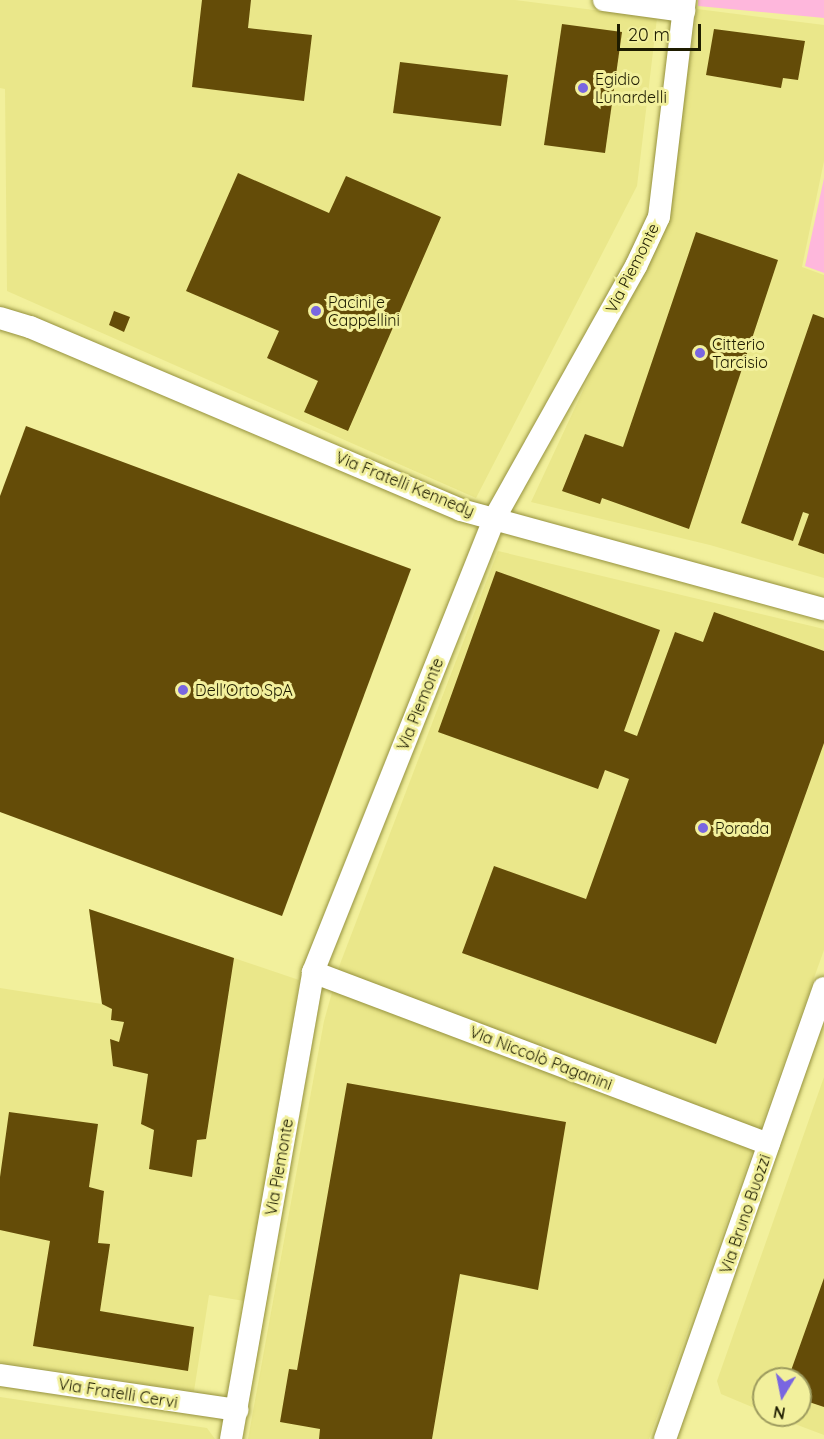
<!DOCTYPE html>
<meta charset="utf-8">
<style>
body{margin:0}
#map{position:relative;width:824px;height:1439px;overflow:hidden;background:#f2f09c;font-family:Quicksand,sans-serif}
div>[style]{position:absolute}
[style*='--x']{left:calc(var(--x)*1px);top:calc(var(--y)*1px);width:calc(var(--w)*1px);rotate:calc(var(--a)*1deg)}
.built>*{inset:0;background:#eae78a}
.green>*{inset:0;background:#feb7dc}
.building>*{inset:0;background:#644c08}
.roads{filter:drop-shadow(0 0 2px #95913e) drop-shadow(0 0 2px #95913e)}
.minor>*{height:22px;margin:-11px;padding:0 11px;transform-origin:11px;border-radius:11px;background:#fff}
.dots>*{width:16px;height:16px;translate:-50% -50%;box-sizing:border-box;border:3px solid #f2f09c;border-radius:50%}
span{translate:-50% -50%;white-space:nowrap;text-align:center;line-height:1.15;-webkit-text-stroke:6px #f2f09c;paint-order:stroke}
.poi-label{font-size:16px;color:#1e1c00}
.left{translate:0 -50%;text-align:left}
.street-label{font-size:16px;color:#1e1c00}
.north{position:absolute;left:752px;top:1367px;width:60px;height:60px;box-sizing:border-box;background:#f2f09c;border:2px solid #9d9b5e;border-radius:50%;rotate:190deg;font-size:16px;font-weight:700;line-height:24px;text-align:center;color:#1e1c00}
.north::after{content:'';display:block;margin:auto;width:21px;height:27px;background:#7966e1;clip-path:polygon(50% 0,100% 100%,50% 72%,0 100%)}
.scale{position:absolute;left:617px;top:24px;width:84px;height:27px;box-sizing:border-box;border:3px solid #1e1c00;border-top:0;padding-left:8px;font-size:18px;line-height:21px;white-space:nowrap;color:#1e1c00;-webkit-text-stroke:4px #f2f09c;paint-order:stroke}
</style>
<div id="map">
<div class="built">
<div style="clip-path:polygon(0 0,515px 0,657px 18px,637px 186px,476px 498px,7px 291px,5px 89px,0 88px)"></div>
<div style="clip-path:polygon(697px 9px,824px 25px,824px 161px,802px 267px,824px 275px,824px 578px,710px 545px,531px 502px,669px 206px)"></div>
<div style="clip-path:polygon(498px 551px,824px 629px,824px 950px,649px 1439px,248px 1439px,324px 1021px,340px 964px)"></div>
<div style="clip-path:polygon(89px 909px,299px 980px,244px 1301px,209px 1295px,194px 1391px,0 1362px,0 988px,102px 1004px)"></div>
<div style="clip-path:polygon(824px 1077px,824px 1435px,771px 1415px,800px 1415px,800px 1379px,764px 1379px,764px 1412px,721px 1394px,717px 1381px)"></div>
<div style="clip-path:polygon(0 1397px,207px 1428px,215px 1439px,0 1439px)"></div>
</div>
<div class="green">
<div style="clip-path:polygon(698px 0,824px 0,824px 18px,698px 6px)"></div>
<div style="clip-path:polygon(824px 178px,824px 273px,805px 266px)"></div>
</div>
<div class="building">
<div style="clip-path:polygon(202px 0,251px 0,248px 28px,312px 35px,304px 101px,192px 87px)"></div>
<div style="clip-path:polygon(562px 24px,622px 32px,605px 153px,544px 145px)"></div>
<div style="clip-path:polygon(714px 29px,805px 41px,798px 80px,783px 78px,781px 88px,706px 75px)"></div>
<div style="clip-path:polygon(400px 62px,508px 75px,501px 126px,393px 113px)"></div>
<div style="clip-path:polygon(238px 173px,329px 213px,346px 176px,441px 217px,348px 431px,304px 412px,318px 381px,267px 358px,279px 331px,186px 291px)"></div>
<div style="clip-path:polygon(696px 232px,778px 260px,689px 529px,602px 498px,600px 504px,562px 491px,585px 434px,623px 447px)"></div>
<div style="clip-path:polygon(114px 311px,130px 317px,124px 332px,109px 325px)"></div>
<div style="clip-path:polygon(813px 314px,824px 318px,824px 554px,798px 545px,809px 514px,803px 512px,793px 541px,741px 523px)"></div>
<div style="clip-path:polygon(26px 426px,411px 569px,282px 916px,0 812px,0 496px)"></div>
<div style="clip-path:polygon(496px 571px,660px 630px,624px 731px,637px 736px,675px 632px,703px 642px,714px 612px,824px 651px,824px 743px,716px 1044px,462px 953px,494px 866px,586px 899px,629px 779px,605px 770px,598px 789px,438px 732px)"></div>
<div style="clip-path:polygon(89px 909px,234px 958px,206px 1139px,197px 1140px,192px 1177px,149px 1169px,154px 1130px,141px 1124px,148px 1074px,113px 1066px,110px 1039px,119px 1042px,124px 1022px,111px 1020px,112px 1009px,102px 1004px)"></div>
<div style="clip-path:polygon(347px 1083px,566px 1122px,538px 1290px,460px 1274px,432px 1439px,319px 1439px,320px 1429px,280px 1422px,289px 1369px,297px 1370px)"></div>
<div style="clip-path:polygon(9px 1112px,98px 1124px,89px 1187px,104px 1191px,98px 1243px,110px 1244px,100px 1311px,194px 1327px,188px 1371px,33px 1346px,50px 1241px,0 1230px,0 1177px)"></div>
<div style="clip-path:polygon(824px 1278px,824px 1407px,800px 1399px,800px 1379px,788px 1379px)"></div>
</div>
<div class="roads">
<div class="minor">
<div style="--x:604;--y:0;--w:81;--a:7.8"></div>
<div style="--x:0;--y:318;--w:31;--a:17"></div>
<div style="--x:30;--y:327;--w:468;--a:23"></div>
<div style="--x:461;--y:510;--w:376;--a:15.3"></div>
<div style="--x:313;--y:972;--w:487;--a:20.7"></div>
<div style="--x:0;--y:1375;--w:240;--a:8.4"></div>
<div style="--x:231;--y:1439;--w:474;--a:-80"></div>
<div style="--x:313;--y:972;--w:488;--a:-68.2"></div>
<div style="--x:494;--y:519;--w:290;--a:-60.7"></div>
<div style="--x:636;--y:266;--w:54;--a:-64.9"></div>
<div style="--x:659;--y:217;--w:219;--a:-83.2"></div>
<div style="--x:665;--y:1439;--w:478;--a:-70.6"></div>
</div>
</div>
<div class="dots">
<div style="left:583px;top:88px;background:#7966e1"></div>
<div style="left:316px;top:311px;background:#7966e1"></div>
<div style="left:700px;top:353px;background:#7966e1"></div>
<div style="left:183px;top:690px;background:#7966e1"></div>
<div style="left:703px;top:828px;background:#7966e1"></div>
</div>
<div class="poi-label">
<span class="left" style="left:595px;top:88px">Egidio<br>Lunardelli</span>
<span class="left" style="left:328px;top:311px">Pacini e<br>Cappellini</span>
<span class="left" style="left:712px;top:353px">Citterio<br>Tarcisio</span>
<span class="left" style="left:195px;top:690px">Dell'Orto SpA</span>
<span class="left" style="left:715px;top:828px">Porada</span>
</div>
<div class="street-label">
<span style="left:632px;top:268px;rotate:-63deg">Via Piemonte</span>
<span style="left:405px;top:484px;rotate:22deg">Via Fratelli Kennedy</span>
<span style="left:420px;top:704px;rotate:-68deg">Via Piemonte</span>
<span style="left:541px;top:1058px;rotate:21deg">Via Niccolò Paganini</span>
<span style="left:279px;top:1167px;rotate:-80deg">Via Piemonte</span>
<span style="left:745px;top:1214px;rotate:-71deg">Via Bruno Buozzi</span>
<span style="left:118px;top:1393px;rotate:9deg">Via Fratelli Cervi</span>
</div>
<div class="north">N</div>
<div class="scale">20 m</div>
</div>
